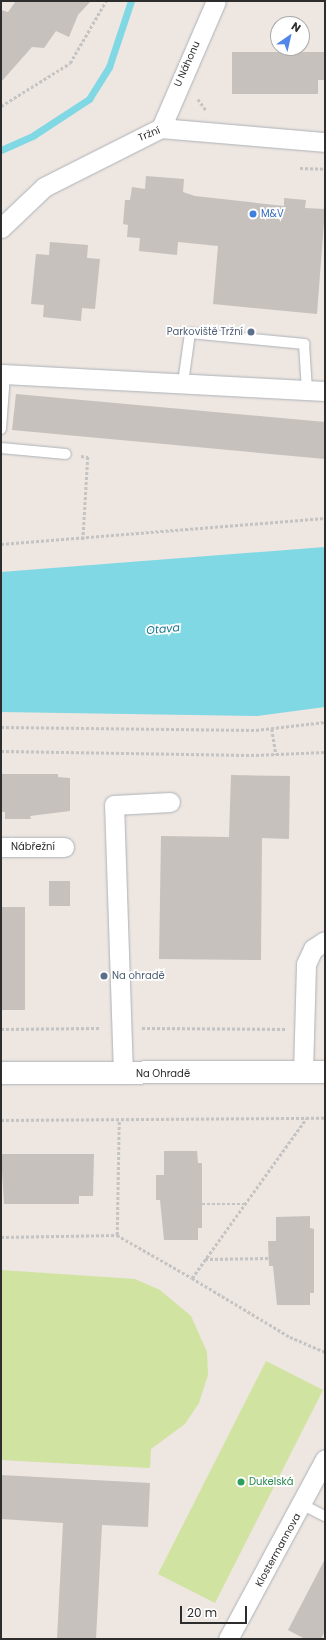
<!DOCTYPE html>
<meta charset="utf-8">
<style>
body{margin:0}
#map{position:relative;width:326px;height:1640px;overflow:hidden;background:#ede6e1;font-family:Poppins,sans-serif}
div>[style]{position:absolute}
[style*='--x']{left:calc(var(--x)*1px);top:calc(var(--y)*1px);width:calc(var(--w)*1px);rotate:calc(var(--a)*1deg)}
.pitch>*{inset:0;background:#d1e3a0}
.water>*{inset:0;background:#7fd8e4}
.stream>*{height:7px;margin:-3.5px;padding:0 3.5px;transform-origin:3.5px;border-radius:3.5px;background:#7fd8e4}
.building>*{inset:0;background:#c6c1bc}
.path>*{height:2.5px;margin-top:-1.25px;transform-origin:0;background:repeating-linear-gradient(90deg,#c4c4c4 0 3px,transparent 0 5px)}
.roads{filter:drop-shadow(0 0 1px #adb1b7) drop-shadow(0 0 1px #adb1b7)}
.lane>*{height:10px;margin:-5px;padding:0 5px;transform-origin:5px;border-radius:5px;background:#fff}
.street>*{height:19px;margin:-9.5px;padding:0 9.5px;transform-origin:9.5px;border-radius:9.5px;background:#fff}
.secondary>*{height:22px;margin:-11px;padding:0 11px;transform-origin:11px;border-radius:11px;background:#fff}
.dots>*{width:11px;height:11px;translate:-50% -50%;box-sizing:border-box;border:2px solid #fff;border-radius:50%}
span{translate:-50% -50%;white-space:nowrap;text-align:center;line-height:1.15;-webkit-text-stroke:3.5px #fff;paint-order:stroke}
.street-label{font-size:10px;color:#2d2d2d}
.shop-label{font-size:10px;color:#366cbe}
.left{translate:0 -50%;text-align:left}
.service-label{font-size:10px;color:#4e5e75}
.right{translate:-100% -50%;text-align:right}
.leisure-label{font-size:10px;color:#27864d}
.water-label{font-size:11px;color:#1b7b92;font-style:italic}
.frame{position:absolute;inset:0;border:2px solid #2d2d2d;pointer-events:none}
.north{position:absolute;left:270px;top:16px;width:40px;height:40px;box-sizing:border-box;background:#fff;border:1px solid #ababab;border-radius:50%;rotate:34deg;font-size:11px;font-weight:700;line-height:16px;text-align:center;color:#2d2d2d}
.north::after{content:'';display:block;margin:auto;width:14px;height:18px;background:#5285e9;clip-path:polygon(50% 0,100% 100%,50% 72%,0 100%)}
.scale{position:absolute;left:180px;top:1606px;width:67px;height:18px;box-sizing:border-box;border:2px solid #2d2d2d;border-top:0;padding-left:5px;font-size:12px;line-height:14px;white-space:nowrap;color:#2d2d2d;-webkit-text-stroke:3px #fff;paint-order:stroke}
</style>
<div id="map">
<div class="pitch">
<div style="clip-path:polygon(1px 1270px,135px 1279px,160px 1290px,191px 1316px,207px 1352px,208px 1375px,199px 1403px,185px 1424px,151px 1449px,150px 1468px,1px 1460px)"></div>
<div style="clip-path:polygon(266px 1361px,323px 1390px,215px 1603px,158px 1574px)"></div>
</div>
<div class="water">
<div style="clip-path:polygon(325px 547px,325px 707px,257px 716px,1px 712px,1px 572px)"></div>
</div>
<div class="stream">
<div style="--x:1;--y:150;--w:36;--a:-24"></div>
<div style="--x:34;--y:135;--w:66;--a:-33.2"></div>
<div style="--x:89;--y:99;--w:38;--a:-58"></div>
<div style="--x:109;--y:67;--w:70;--a:-71.6"></div>
</div>
<div class="building">
<div style="clip-path:polygon(16px 1px,91px 1px,78px 15px,69px 37px,56px 31px,44px 48px,32px 47px,1px 82px,1px 10px,8px 12px)"></div>
<div style="clip-path:polygon(232px 52px,325px 52px,325px 80px,318px 80px,318px 94px,232px 94px)"></div>
<div style="clip-path:polygon(146px 176px,184px 179px,183px 192px,195px 196px,284px 206px,284px 198px,306px 200px,305px 208px,325px 209px,317px 314px,213px 304px,218px 246px,178px 242px,177px 255px,139px 251px,140px 238px,127px 237px,128px 225px,123px 224px,125px 200px,130px 200px,132px 187px,145px 189px)"></div>
<div style="clip-path:polygon(50px 242px,88px 245px,87px 258px,100px 259px,95px 309px,82px 308px,81px 321px,43px 317px,44px 305px,31px 304px,36px 254px,49px 255px)"></div>
<div style="clip-path:polygon(16px 394px,325px 422px,325px 459px,12px 430px)"></div>
<div style="clip-path:polygon(1px 774px,58px 774px,58px 777px,70px 778px,70px 811px,30px 816px,31px 819px,5px 819px,5px 812px,1px 812px)"></div>
<div style="clip-path:polygon(231px 775px,290px 776px,289px 839px,262px 838px,261px 960px,159px 959px,161px 836px,229px 837px)"></div>
<div style="clip-path:polygon(49px 881px,70px 881px,70px 906px,49px 906px)"></div>
<div style="clip-path:polygon(1px 907px,25px 907px,25px 1010px,1px 1010px)"></div>
<div style="clip-path:polygon(164px 1151px,197px 1151px,198px 1163px,202px 1163px,202px 1228px,198px 1228px,198px 1240px,164px 1240px,160px 1200px,156px 1200px,156px 1175px,164px 1175px)"></div>
<div style="clip-path:polygon(1px 1154px,94px 1154px,93px 1196px,79px 1196px,79px 1204px,4px 1204px)"></div>
<div style="clip-path:polygon(310px 1216px,310px 1228px,314px 1229px,314px 1293px,310px 1293px,310px 1305px,277px 1305px,273px 1266px,269px 1266px,268px 1241px,276px 1241px,276px 1217px)"></div>
<div style="clip-path:polygon(1px 1475px,150px 1483px,148px 1527px,102px 1525px,96px 1639px,57px 1639px,63px 1523px,1px 1519px)"></div>
<div style="clip-path:polygon(325px 1559px,325px 1631px,321px 1639px,305px 1639px,288px 1630px)"></div>
</div>
<div class="path">
<div style="--x:198;--y:99;--w:14;--a:54"></div>
<div style="--x:1;--y:106;--w:81;--a:-31.9"></div>
<div style="--x:70;--y:63;--w:72;--a:-59.9"></div>
<div style="--x:300;--y:168;--w:25;--a:2"></div>
<div style="--x:81;--y:456;--w:7;--a:8"></div>
<div style="--x:88;--y:457;--w:83;--a:93.4"></div>
<div style="--x:1;--y:544;--w:325;--a:-4.6"></div>
<div style="--x:1;--y:727;--w:255;--a:0.7"></div>
<div style="--x:256;--y:730;--w:69;--a:-6.6"></div>
<div style="--x:272;--y:729;--w:26;--a:81"></div>
<div style="--x:1;--y:751;--w:250;--a:0.9"></div>
<div style="--x:251;--y:755;--w:74;--a:-2.3"></div>
<div style="--x:142;--y:1028;--w:143;--a:0.4"></div>
<div style="--x:1;--y:1029;--w:100;--a:-0.6"></div>
<div style="--x:1;--y:1120;--w:324;--a:-0.4"></div>
<div style="--x:202;--y:1204;--w:43;--a:0"></div>
<div style="--x:117;--y:1235;--w:115;--a:-89"></div>
<div style="--x:1;--y:1237;--w:116;--a:-1"></div>
<div style="--x:117;--y:1235;--w:86;--a:29.8"></div>
<div style="--x:192;--y:1278;--w:196;--a:-54.4"></div>
<div style="--x:205;--y:1259;--w:64;--a:-0.9"></div>
<div style="--x:192;--y:1278;--w:114;--a:31"></div>
<div style="--x:290;--y:1337;--w:38;--a:23"></div>
</div>
<div class="roads">
<div class="lane">
<div style="--x:183;--y:383;--w:50;--a:-82"></div>
<div style="--x:190;--y:333;--w:115;--a:5.5"></div>
<div style="--x:304;--y:344;--w:46;--a:86.3"></div>
<div style="--x:1;--y:429;--w:55;--a:-85.8"></div>
<div style="--x:1;--y:448;--w:65;--a:5.3"></div>
<div style="--x:303;--y:1505;--w:25;--a:27"></div>
</div>
<div class="street">
<div style="--x:161;--y:128;--w:138;--a:-66.6"></div>
<div style="--x:1;--y:228;--w:59;--a:-43.6"></div>
<div style="--x:44;--y:187;--w:131;--a:-26.8"></div>
<div style="--x:161;--y:128;--w:165;--a:4.9"></div>
<div style="--x:1;--y:374;--w:324;--a:3"></div>
<div style="--x:1;--y:847;--w:63;--a:0"></div>
<div style="--x:303;--y:1072;--w:108;--a:-88.4"></div>
<div style="--x:306;--y:964;--w:17;--a:-65"></div>
<div style="--x:313;--y:949;--w:14;--a:-34"></div>
<div style="--x:123;--y:1074;--w:269;--a:-91.9"></div>
<div style="--x:114;--y:805;--w:56;--a:-3.1"></div>
<div style="--x:228;--y:1639;--w:204;--a:-61.7"></div>
</div>
<div class="secondary">
<div style="--x:1;--y:1073;--w:324;--a:-0.2"></div>
</div>
</div>
<div class="dots">
<div style="left:253px;top:214px;background:#3f7fe0"></div>
<div style="left:251px;top:332px;background:#5c6f8a"></div>
<div style="left:104px;top:976px;background:#5c6f8a"></div>
<div style="left:241px;top:1482px;background:#2e9e5b"></div>
</div>
<div class="street-label">
<span style="left:187px;top:64px;rotate:-66deg">U Náhonu</span>
<span style="left:149px;top:134px;rotate:-22deg">Tržní</span>
<span style="left:33px;top:847px">Nábřežní</span>
<span style="left:163px;top:1074px">Na Ohradě</span>
<span style="left:278px;top:1550px;rotate:-61deg">Klostermannova</span>
</div>
<div class="shop-label">
<span class="left" style="left:261px;top:214px">M&amp;V</span>
</div>
<div class="service-label">
<span class="right" style="left:243px;top:332px">Parkoviště Tržní</span>
<span class="left" style="left:112px;top:976px">Na ohradě</span>
</div>
<div class="leisure-label">
<span class="left" style="left:249px;top:1482px">Dukelská</span>
</div>
<div class="water-label">
<span style="left:163px;top:629px;rotate:-5deg">Otava</span>
</div>
<div class="frame"></div>
<div class="north">N</div>
<div class="scale">20 m</div>
</div>
